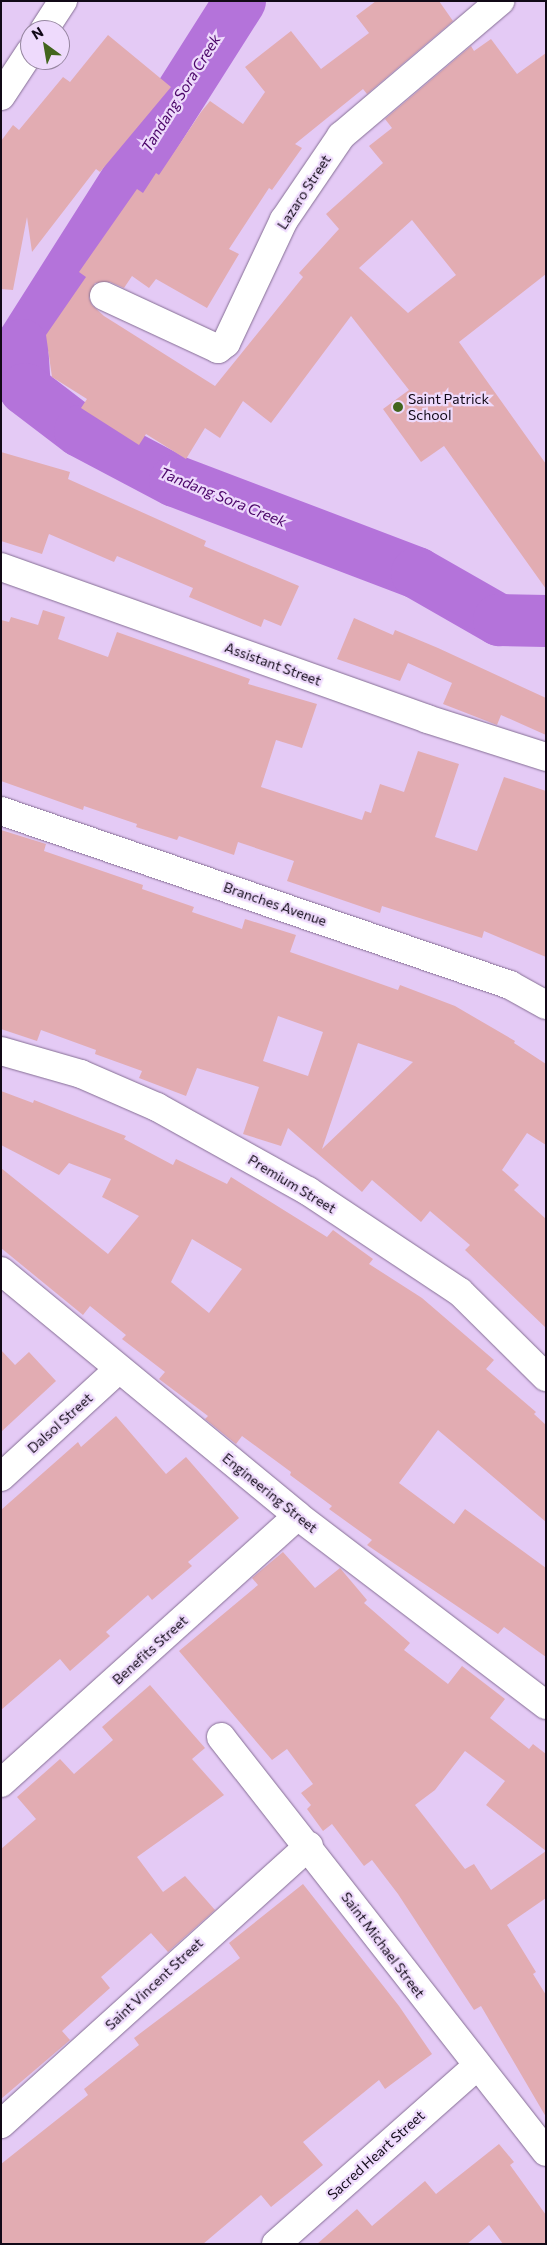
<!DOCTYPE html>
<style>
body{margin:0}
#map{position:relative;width:547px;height:2245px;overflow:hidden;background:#e4caf5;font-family:Commissioner,sans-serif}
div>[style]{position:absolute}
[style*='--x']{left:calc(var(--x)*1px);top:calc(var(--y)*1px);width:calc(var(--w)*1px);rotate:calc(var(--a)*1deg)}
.river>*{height:52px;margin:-26px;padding:0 26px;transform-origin:26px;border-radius:26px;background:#b473da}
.building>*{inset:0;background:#e2acb2}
.roads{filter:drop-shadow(0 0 1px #856e94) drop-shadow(0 0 1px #856e94)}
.minor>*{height:28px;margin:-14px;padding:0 14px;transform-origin:14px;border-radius:14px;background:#fff}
.dots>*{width:14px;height:14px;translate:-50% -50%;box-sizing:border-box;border:2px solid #eedafc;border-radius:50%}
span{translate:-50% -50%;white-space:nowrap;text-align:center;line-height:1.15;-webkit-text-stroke:4.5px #eedafc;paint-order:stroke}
.street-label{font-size:14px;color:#110917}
.poi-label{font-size:14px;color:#110917}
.left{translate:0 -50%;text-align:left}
.water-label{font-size:15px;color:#4a0468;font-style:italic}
.frame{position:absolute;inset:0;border:2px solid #110917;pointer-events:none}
.north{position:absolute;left:20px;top:20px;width:50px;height:50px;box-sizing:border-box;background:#eedafc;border:1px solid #9686a0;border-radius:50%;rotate:328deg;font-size:14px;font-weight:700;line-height:20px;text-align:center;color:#110917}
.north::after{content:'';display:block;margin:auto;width:18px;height:22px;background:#42651d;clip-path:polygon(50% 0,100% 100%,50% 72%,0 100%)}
</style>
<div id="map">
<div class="river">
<div style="--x:240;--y:1;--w:407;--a:122.4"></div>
<div style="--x:22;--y:345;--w:44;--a:86.1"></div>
<div style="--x:25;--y:389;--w:69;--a:37.4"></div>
<div style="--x:80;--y:431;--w:107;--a:27.8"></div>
<div style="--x:175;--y:481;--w:259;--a:20.8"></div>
<div style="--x:417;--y:573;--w:95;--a:29.8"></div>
<div style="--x:499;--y:620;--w:47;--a:1.2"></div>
</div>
<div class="building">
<div style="clip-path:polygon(evenodd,376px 1px,439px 1px,453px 21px,367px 94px,363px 89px,295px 144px,302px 148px,272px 190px,269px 188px,229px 249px,239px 254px,207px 308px,156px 279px,149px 288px,132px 276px,124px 288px,110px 282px,95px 283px,89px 298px,92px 305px,104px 316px,215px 386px,303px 277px,299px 273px,339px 229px,326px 214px,383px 163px,369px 146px,392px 128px,385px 119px,471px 46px,474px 51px,491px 39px,517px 74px,546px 53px,546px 274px,459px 342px,546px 464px,546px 589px,444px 446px,421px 462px,383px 409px,409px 390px,351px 316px,271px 423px,243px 401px,220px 438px,205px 428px,186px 459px,146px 434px,139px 445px,81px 408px,87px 399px,52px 377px,46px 335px,86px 277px,79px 272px,137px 189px,143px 193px,156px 173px,159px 175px,201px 112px,210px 101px,243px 124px,265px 92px,245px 67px,291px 31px,321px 69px,369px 33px,356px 16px,376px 1px,412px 220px,456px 275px,408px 313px,359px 268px,412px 220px)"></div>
<div style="clip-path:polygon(108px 35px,171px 87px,100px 172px,96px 169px,32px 252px,27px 217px,13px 290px,1px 289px,1px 141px,13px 125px,19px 130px,63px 77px,70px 82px)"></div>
<div style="clip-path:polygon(1px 452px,70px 472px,68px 479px,206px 541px,204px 546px,299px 586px,281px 626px,264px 619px,261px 627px,189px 597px,193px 588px,117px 556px,114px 562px,49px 534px,42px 554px,1px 541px)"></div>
<div style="clip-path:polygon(43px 610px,65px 617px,58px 639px,108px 657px,117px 632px,250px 679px,248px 684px,317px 704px,302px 748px,276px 740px,261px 787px,362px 820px,365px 811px,371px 813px,380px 784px,404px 792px,418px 751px,459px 764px,435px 837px,477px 851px,504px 777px,546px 791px,546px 957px,484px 931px,482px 938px,382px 906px,380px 913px,287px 881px,294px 861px,238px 842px,234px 855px,179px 836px,177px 840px,136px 827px,137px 824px,84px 806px,83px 810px,1px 781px,1px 620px,9px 622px,11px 617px,38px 625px)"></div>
<div style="clip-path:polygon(354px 618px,393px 635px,395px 630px,438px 648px,546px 698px,546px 735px,501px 715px,497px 725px,443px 704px,452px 683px,408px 663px,400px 681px,337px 659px)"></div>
<div style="clip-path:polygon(evenodd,1px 830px,46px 844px,44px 851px,143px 885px,142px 889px,194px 907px,192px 912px,242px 929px,245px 919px,296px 935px,290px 952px,398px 990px,400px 985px,455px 1006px,515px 1041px,514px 1043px,546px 1064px,546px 1145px,527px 1133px,502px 1170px,519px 1185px,514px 1190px,546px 1219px,546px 1328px,465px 1250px,470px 1245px,430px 1211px,421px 1222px,372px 1180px,362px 1192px,288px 1128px,281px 1146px,243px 1134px,259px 1087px,197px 1068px,186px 1096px,139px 1078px,142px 1071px,95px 1054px,96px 1050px,41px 1030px,37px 1041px,1px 1029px,1px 830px,278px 1016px,323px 1032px,308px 1076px,263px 1061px,278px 1016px,1px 830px,358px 1043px,413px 1062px,322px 1149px,358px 1043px)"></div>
<div style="clip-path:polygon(evenodd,1px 1091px,33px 1103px,34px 1100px,126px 1136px,124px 1139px,173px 1165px,176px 1159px,227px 1184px,231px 1177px,327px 1237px,333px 1230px,373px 1259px,369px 1264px,422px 1298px,494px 1360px,486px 1369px,536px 1412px,534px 1414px,546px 1425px,546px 1522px,438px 1430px,399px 1483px,454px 1524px,465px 1509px,546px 1568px,546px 1657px,504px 1627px,498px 1634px,367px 1545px,372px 1540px,329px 1509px,332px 1506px,290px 1475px,291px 1472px,242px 1436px,236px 1444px,205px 1419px,208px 1416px,159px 1379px,165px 1372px,122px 1339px,126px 1335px,90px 1306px,83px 1315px,1px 1248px,1px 1168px,108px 1254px,139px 1216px,102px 1197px,111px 1179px,69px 1163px,59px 1175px,1px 1145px,1px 1091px,192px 1239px,242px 1269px,209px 1313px,171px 1282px,192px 1239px)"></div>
<div style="clip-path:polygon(1px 1350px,15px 1365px,29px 1352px,56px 1381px,1px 1432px)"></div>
<div style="clip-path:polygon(116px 1416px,166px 1474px,186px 1457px,239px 1518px,188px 1562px,192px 1566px,152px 1600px,148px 1595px,106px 1632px,110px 1636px,70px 1671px,60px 1659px,1px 1710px,1px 1510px,78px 1442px,81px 1447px)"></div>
<div style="clip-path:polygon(evenodd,283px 1552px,315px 1588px,340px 1568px,367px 1600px,364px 1603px,410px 1643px,404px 1650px,448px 1684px,462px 1666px,505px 1699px,490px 1718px,529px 1749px,533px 1744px,546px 1754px,546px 1898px,507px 1925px,536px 1972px,533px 1974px,546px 1995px,546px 2117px,481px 2006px,474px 2010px,398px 1894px,372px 1860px,364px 1866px,332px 1824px,323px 1831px,307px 1809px,311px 1805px,301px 1793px,313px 1784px,287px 1749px,272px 1760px,179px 1651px,258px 1585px,252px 1578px,283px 1552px,465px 1751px,505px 1781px,486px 1805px,546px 1851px,491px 1890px,474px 1864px,465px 1869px,415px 1805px,435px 1790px,465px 1751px)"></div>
<div style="clip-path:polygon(150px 1685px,205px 1748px,192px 1759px,224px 1795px,137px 1857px,163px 1892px,185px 1876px,215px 1910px,168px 1952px,151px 1933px,101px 1977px,110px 1988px,62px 2031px,70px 2040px,1px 2099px,1px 1849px,36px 1819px,17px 1797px,60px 1759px,74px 1774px,113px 1740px,102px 1727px)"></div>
<div style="clip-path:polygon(303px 1884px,399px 2006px,432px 2054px,385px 2089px,379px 2080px,303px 2142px,323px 2165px,271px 2207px,261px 2195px,203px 2244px,1px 2244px,1px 2164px,88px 2095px,84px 2089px,139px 2045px,134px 2038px,240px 1958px,229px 1943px)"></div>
<div style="clip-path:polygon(499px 2144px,514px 2162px,510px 2165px,546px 2215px,546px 2244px,503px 2244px,489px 2225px,467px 2244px,317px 2244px,357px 2209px,372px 2226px,425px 2181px,436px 2194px)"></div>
</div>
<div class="roads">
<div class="minor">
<div style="--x:44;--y:30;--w:35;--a:-57"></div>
<div style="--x:1;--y:96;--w:53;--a:-56.6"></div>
<div style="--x:104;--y:296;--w:126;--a:24.9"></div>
<div style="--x:218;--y:349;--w:10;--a:-37"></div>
<div style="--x:226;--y:343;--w:136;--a:-64.8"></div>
<div style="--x:284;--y:220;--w:102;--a:-55.8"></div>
<div style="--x:341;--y:136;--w:209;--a:-40.3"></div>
<div style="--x:1;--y:567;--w:452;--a:19.6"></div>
<div style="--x:427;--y:719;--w:125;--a:17.7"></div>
<div style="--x:1;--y:811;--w:538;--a:18.87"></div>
<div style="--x:510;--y:985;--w:41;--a:29.1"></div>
<div style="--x:1;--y:1051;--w:83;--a:16"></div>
<div style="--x:81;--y:1074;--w:83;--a:23.5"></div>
<div style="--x:157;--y:1107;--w:173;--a:29.1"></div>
<div style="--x:308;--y:1191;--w:182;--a:33.6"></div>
<div style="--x:460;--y:1292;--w:121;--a:44.7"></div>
<div style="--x:1;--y:1271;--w:385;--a:39.5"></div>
<div style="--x:298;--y:1516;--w:312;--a:37.3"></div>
<div style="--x:1;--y:1477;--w:160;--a:-42.5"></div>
<div style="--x:221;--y:1737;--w:527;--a:51.93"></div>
<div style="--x:1;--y:1783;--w:399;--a:-42"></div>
<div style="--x:1;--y:2124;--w:415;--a:-42.1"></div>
<div style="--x:276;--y:2244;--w:267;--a:-41.5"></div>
</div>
</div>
<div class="dots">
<div style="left:398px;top:407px;background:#42651d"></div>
</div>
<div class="street-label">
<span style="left:304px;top:192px;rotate:-57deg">Lazaro Street</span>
<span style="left:273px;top:664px;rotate:20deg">Assistant Street</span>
<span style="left:275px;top:904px;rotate:19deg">Branches Avenue</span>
<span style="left:292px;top:1184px;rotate:31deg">Premium Street</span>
<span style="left:60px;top:1423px;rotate:-42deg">Dalsol Street</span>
<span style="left:270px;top:1493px;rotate:39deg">Engineering Street</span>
<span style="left:150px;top:1650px;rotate:-42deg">Benefits Street</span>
<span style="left:383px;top:1945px;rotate:53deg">Saint Michael Street</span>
<span style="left:154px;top:1984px;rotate:-43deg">Saint Vincent Street</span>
<span style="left:376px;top:2155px;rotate:-42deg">Sacred Heart Street</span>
</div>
<div class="poi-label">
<span class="left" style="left:408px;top:407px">Saint Patrick<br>School</span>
</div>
<div class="water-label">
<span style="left:181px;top:93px;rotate:-58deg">Tandang Sora Creek</span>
<span style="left:223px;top:497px;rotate:22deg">Tandang Sora Creek</span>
</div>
<div class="frame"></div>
<div class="north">N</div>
</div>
